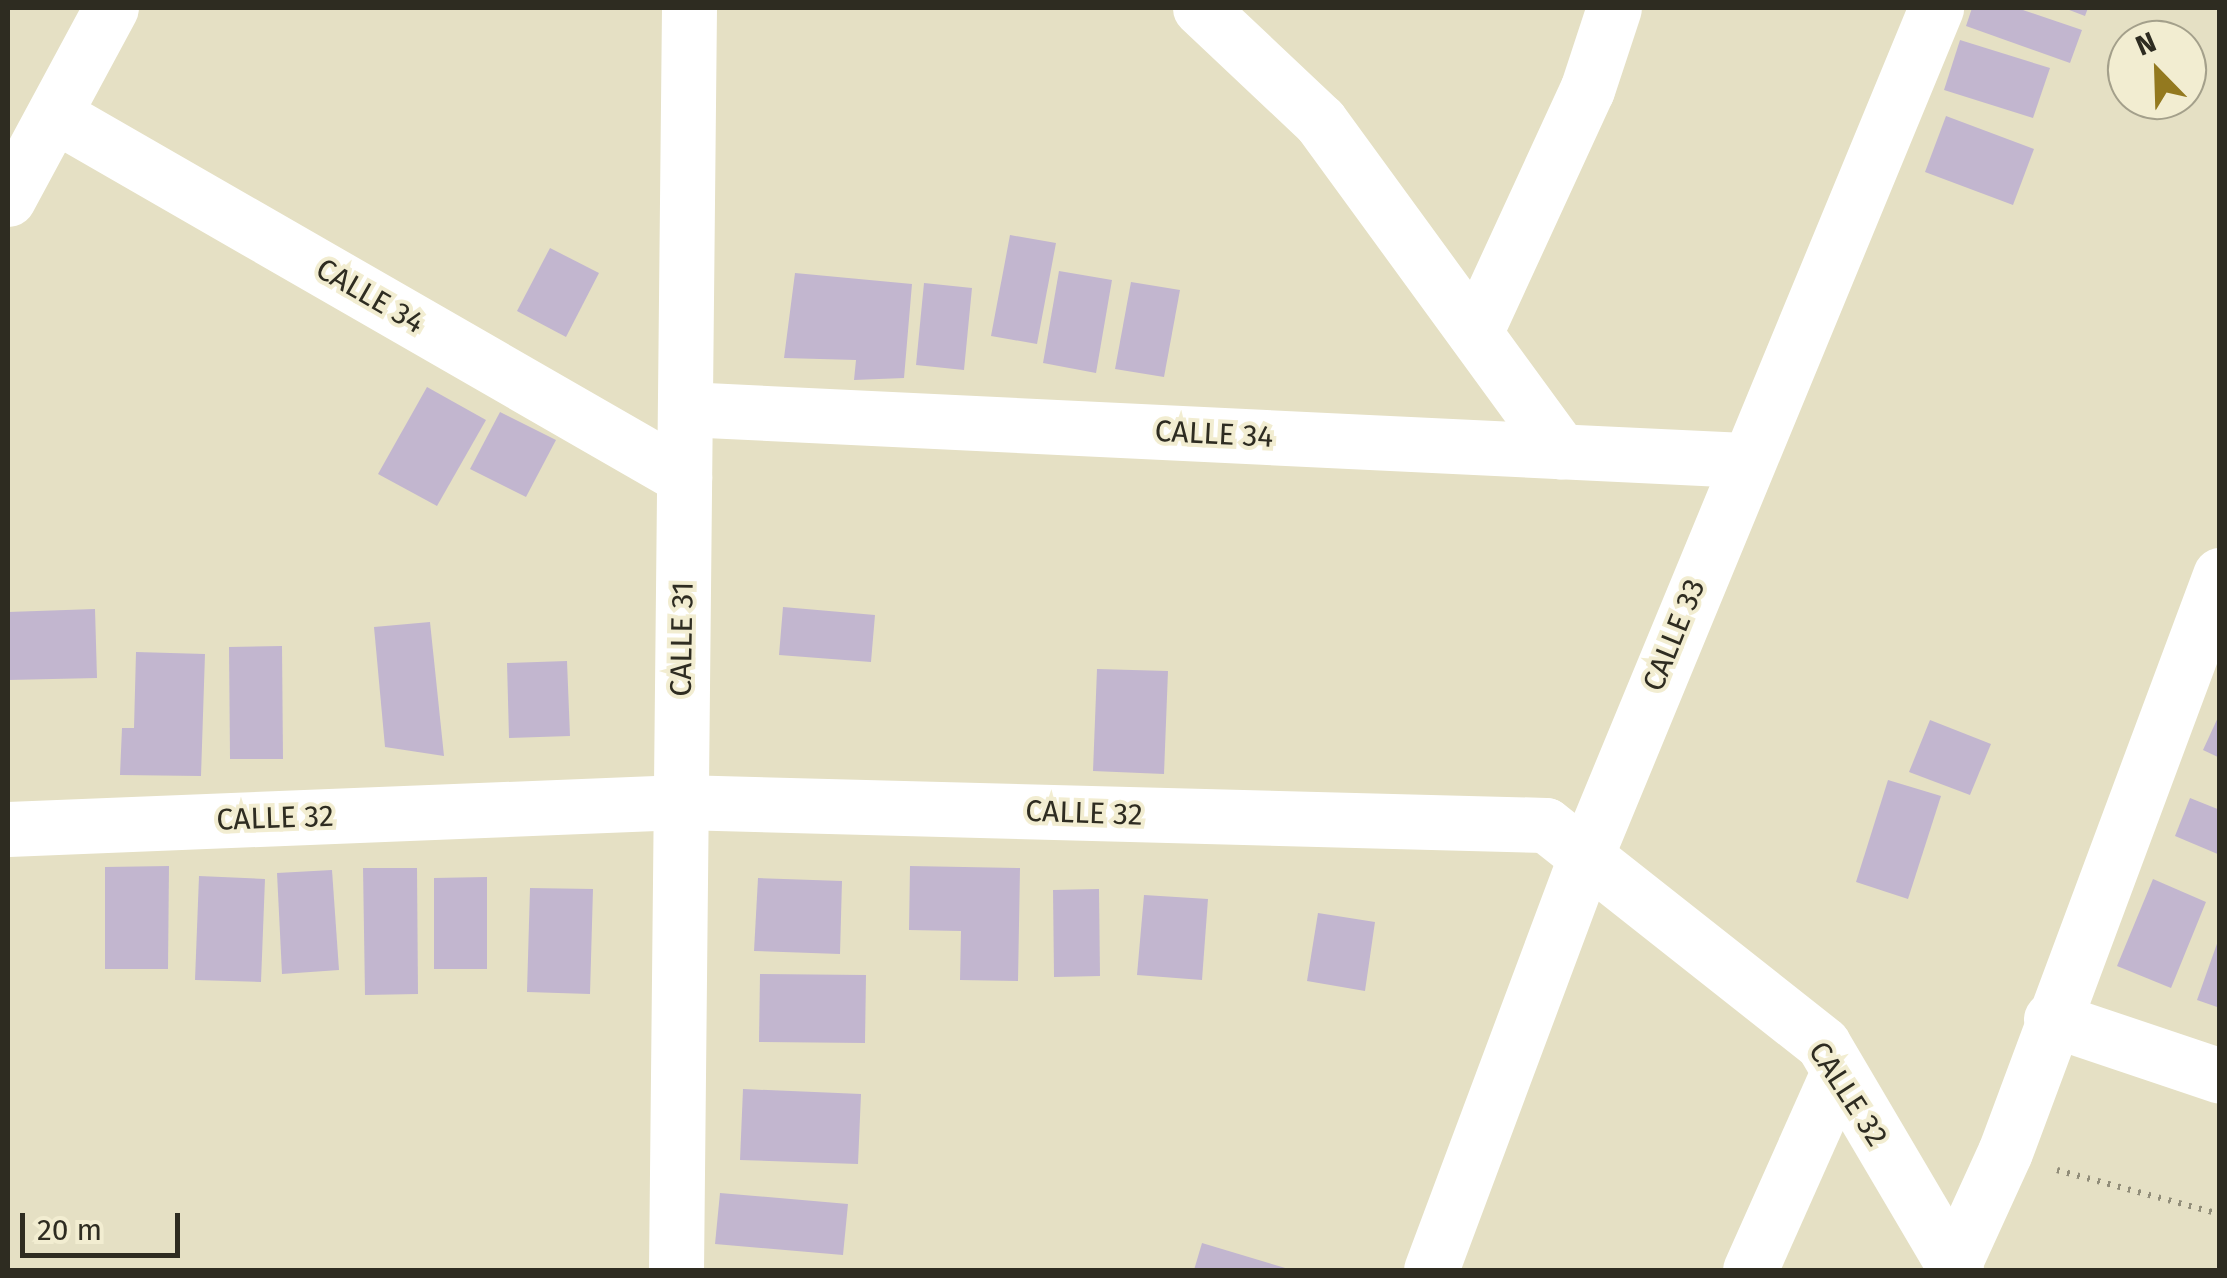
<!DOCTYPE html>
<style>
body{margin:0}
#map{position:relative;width:2227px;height:1278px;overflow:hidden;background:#e5e0c4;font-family:"Fira Sans",sans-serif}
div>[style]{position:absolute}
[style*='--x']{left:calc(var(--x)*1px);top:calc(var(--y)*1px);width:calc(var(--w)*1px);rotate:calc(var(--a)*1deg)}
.building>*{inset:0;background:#c2b6cf}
.path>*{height:6px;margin-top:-3px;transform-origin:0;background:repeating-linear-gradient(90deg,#918d79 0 2.5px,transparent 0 10.5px)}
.street>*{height:55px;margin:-27.5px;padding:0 27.5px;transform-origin:27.5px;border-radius:27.5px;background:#fff}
.secondary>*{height:55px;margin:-27.5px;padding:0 27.5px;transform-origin:27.5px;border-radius:27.5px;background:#fff}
span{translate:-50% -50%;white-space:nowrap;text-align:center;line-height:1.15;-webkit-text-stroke:8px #f2edd1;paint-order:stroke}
.street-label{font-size:30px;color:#2e2c21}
.frame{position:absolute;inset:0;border:10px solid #2e2c21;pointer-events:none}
.north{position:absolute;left:2107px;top:20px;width:100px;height:100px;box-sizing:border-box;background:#f2edd1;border:2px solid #a4a08b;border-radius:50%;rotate:337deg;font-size:28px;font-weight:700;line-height:40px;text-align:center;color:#2e2c21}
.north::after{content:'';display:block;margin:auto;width:35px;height:45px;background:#93791f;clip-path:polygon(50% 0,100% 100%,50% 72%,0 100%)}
.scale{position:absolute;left:20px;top:1213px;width:160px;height:45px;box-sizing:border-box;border:5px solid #2e2c21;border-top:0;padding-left:12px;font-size:30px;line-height:35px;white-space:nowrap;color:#2e2c21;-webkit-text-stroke:8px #f2edd1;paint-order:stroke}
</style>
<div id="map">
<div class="building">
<div style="clip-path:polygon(1972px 8px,2017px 8px,2082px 30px,2070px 63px,1966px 26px)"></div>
<div style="clip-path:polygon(2064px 8px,2088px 8px,2085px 16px)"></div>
<div style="clip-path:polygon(1960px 40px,2050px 68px,2033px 118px,1944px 90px)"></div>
<div style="clip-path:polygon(1946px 116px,2034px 149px,2013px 205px,1925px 172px)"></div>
<div style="clip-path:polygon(1010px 235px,1056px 243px,1037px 344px,991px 336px)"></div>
<div style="clip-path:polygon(550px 248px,599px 273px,566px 337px,517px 311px)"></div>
<div style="clip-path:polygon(1059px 271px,1112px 280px,1096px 373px,1043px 363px)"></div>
<div style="clip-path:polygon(795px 273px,912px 284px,904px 378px,854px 380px,856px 360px,784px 358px)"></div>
<div style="clip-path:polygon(1131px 282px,1180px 290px,1164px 377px,1115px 369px)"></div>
<div style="clip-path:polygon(924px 283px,972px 288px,964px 370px,916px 365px)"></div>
<div style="clip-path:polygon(427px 387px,486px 420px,437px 506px,378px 474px)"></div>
<div style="clip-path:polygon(500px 412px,556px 440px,526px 497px,470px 469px)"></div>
<div style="clip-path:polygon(783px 607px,875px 615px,871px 662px,779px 655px)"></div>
<div style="clip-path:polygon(95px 609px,97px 678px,8px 680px,8px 612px)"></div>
<div style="clip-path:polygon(430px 622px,444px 756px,385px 747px,374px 627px)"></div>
<div style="clip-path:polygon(282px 646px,283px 759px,230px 759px,229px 647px)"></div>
<div style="clip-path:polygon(136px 652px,205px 654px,201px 776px,120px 775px,122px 728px,134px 728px)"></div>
<div style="clip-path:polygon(567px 661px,570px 736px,509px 738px,507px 663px)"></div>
<div style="clip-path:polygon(1097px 669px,1168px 671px,1164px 774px,1093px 771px)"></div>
<div style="clip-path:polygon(2220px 713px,2220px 758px,2203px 750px)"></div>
<div style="clip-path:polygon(1930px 720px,1991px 744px,1970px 795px,1909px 772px)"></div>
<div style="clip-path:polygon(1888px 780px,1941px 796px,1908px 899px,1856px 882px)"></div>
<div style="clip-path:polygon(2190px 798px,2220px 810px,2220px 855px,2175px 836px)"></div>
<div style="clip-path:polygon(169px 866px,168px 969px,105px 969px,105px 867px)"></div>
<div style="clip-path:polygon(910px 866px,1020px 868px,1018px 981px,960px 980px,961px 931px,909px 930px)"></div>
<div style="clip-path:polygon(363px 868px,417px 868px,418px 994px,365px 995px)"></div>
<div style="clip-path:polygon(332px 870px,339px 970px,282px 974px,277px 873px)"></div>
<div style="clip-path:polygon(199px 876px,265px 879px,261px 982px,195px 980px)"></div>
<div style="clip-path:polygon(487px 877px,487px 969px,434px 969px,434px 878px)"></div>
<div style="clip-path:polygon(758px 878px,842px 881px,840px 954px,754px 951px)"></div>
<div style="clip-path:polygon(2153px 879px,2206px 902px,2171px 988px,2117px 966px)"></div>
<div style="clip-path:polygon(530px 888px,593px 889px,590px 994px,527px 992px)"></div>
<div style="clip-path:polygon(1099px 889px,1100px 976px,1054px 977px,1053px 890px)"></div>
<div style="clip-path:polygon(1144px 895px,1208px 899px,1202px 980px,1137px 975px)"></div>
<div style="clip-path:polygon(1318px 913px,1375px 922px,1365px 991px,1307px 981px)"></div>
<div style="clip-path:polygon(2219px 938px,2220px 939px,2220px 1008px,2197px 1000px)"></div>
<div style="clip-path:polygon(760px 974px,866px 975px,865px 1043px,759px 1042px)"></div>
<div style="clip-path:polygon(743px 1089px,861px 1094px,858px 1164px,740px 1160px)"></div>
<div style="clip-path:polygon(720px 1193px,848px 1204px,843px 1255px,715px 1244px)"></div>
<div style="clip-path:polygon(1202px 1243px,1292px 1270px,1194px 1270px)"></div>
</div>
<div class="path">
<div style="--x:2057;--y:1170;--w:169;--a:15.1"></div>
</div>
<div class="street">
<div style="--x:1200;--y:8;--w:165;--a:43.3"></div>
<div style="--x:1320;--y:121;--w:409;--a:53.9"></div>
<div style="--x:55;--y:115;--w:726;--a:29.92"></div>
<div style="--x:1475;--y:333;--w:268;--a:-65.3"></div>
<div style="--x:1587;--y:90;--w:86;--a:-71.8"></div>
<div style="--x:685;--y:409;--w:1060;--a:2.76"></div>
<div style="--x:8;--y:829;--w:673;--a:-2.3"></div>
<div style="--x:680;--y:802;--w:866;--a:1.52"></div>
<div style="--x:1546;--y:825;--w:353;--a:38.3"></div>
<div style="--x:1823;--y:1044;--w:262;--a:59.5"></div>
<div style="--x:2051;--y:1019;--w:178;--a:18.6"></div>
<div style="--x:1953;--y:1266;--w:125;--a:-65.5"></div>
<div style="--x:2005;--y:1152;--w:616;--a:-69.56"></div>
<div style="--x:676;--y:1270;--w:1262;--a:-89.41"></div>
<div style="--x:1431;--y:1270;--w:440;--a:-69.5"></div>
<div style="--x:1585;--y:858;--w:920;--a:-67.56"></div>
<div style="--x:1750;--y:1270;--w:217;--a:-66"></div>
</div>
<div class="secondary">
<div style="--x:8;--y:199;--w:217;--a:-61.7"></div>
</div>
<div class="street-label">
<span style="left:370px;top:296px;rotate:30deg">CALLE 34</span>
<span style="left:1214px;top:434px;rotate:3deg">CALLE 34</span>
<span style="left:1674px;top:635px;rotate:-68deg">CALLE 33</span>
<span style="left:682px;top:639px;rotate:-89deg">CALLE 31</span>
<span style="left:1084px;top:813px;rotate:2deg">CALLE 32</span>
<span style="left:275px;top:818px;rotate:-2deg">CALLE 32</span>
<span style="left:1848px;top:1094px;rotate:57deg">CALLE 32</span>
</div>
<div class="frame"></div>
<div class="north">N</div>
<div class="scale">20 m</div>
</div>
